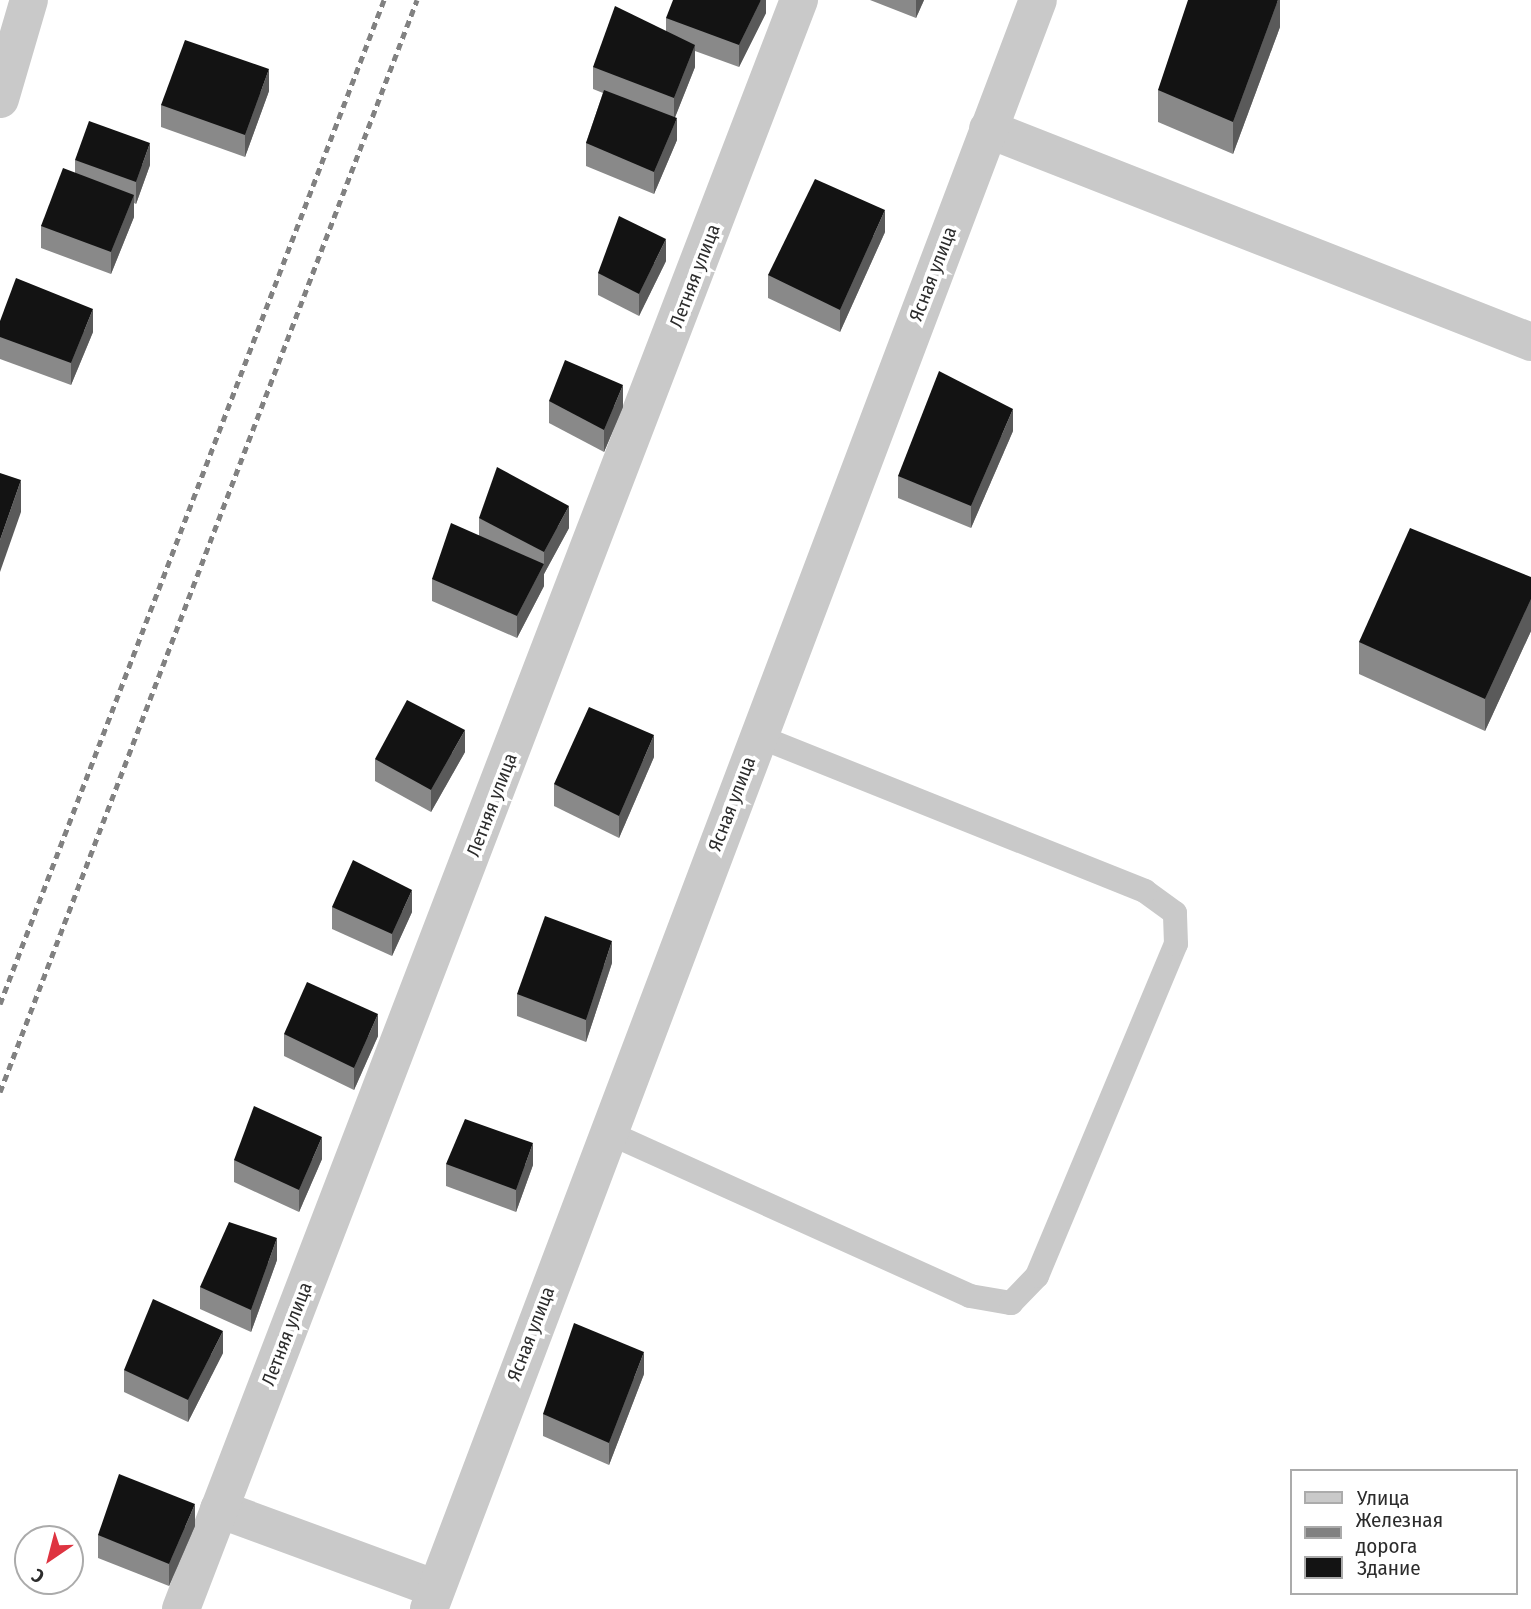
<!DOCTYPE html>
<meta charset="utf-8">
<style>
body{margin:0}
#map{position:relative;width:1531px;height:1609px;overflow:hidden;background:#fff;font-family:"Fira Sans Condensed",sans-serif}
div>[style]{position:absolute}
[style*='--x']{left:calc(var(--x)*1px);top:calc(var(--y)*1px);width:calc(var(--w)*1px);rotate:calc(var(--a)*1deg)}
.lane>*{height:24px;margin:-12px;padding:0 12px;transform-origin:12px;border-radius:12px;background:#c9c9c9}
.street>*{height:38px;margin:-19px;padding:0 19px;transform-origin:19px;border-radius:19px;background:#c9c9c9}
.rail>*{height:5px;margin-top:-2.5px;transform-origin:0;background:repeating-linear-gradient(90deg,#818181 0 7px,transparent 0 12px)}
.wall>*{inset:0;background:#898989}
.shaded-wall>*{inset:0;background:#5a5a5a}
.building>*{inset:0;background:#131313}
span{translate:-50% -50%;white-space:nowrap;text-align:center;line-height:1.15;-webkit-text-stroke:7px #fff;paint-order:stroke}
.street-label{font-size:19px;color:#2c2c2c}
.legend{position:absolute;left:1290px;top:1469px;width:228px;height:126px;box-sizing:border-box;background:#fff;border:2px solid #ababab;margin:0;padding:9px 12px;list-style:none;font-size:21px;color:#2c2c2c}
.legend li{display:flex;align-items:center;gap:14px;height:35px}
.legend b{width:35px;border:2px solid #ababab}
.north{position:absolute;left:14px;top:1525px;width:70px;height:70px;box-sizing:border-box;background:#fff;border:2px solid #ababab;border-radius:50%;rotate:215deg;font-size:19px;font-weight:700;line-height:28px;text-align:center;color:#2c2c2c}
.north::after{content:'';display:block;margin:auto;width:24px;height:32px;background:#de3441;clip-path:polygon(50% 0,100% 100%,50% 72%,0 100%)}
</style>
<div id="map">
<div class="lane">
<div style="--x:607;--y:1132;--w:398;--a:24.3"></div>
<div style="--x:970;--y:1296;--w:42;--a:9.7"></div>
<div style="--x:1011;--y:1303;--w:37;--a:-46"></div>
<div style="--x:1037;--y:1276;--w:360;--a:-67.3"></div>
<div style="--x:1176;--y:944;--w:31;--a:-92"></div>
<div style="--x:1175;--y:913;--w:37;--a:-144"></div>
<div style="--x:1145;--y:891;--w:417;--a:-158.2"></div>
</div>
<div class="street">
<div style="--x:0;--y:99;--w:103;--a:-73.7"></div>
<div style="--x:988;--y:129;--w:583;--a:21.42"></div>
<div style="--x:219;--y:1509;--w:231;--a:20.2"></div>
<div style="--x:181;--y:1609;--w:1724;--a:-68.99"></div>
<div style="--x:429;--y:1609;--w:1720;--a:-69.27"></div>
</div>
<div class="rail">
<div style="--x:0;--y:1004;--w:1075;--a:-69.07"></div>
<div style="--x:0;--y:1092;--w:1169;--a:-69.1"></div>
</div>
<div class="wall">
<div style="clip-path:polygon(766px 0,766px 13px,739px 67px,695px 51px,695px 67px,675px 117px,677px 140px,654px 194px,586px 166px,586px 143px,603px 93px,593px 89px,593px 67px,666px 31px,666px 18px)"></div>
<div style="clip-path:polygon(870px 0,924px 0,916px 18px)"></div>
<div style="clip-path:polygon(1280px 0,1280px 27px,1233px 154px,1158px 122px,1158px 90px)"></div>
<div style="clip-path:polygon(269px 91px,245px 157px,161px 127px,161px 105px)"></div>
<div style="clip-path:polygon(75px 160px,150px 165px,136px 204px,134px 203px,134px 217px,111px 274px,41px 248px,41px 226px,75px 173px)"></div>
<div style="clip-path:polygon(885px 232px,840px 332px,768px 298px,768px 275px)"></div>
<div style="clip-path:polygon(666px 261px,639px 316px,598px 295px,598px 273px)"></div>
<div style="clip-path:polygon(0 321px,93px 332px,71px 385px,0 359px)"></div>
<div style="clip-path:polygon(549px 401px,623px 407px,604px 452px,549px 423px)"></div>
<div style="clip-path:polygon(1013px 431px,971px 528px,898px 498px,898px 476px)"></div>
<div style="clip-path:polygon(479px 518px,569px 528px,544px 574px,544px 586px,517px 638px,432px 601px,432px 579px,479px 535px)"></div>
<div style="clip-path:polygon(1531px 577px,1531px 631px,1485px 731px,1359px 674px,1359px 642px)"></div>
<div style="clip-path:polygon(465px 752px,431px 812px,375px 781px,375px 759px)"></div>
<div style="clip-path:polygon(654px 757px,619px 838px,554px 806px,554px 784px)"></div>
<div style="clip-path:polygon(332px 907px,412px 912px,392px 956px,332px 929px)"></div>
<div style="clip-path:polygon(612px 963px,586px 1042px,517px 1016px,517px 994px)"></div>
<div style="clip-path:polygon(284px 1034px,378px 1036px,354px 1090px,284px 1056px)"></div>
<div style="clip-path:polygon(322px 1159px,299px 1212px,234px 1182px,234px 1160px)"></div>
<div style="clip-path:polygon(446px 1164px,533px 1165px,516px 1212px,446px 1186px)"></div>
<div style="clip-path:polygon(277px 1260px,251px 1332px,200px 1309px,200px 1287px)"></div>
<div style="clip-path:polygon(223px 1353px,188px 1422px,124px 1392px,124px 1370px)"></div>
<div style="clip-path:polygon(644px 1374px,609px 1465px,543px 1436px,543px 1414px)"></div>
<div style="clip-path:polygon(195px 1526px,169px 1586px,98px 1558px,98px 1535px)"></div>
</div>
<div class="shaded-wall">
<div style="clip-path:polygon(761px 0,766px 0,766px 13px,739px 67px,739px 45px)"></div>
<div style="clip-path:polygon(916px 0,924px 0,916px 18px)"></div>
<div style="clip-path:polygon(1278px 0,1280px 0,1280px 27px,1233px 154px,1233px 122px)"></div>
<div style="clip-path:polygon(695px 45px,695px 67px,674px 120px,674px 98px)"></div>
<div style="clip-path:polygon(269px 69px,269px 91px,245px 157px,245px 135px)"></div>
<div style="clip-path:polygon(677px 118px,677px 140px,654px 194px,654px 172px)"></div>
<div style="clip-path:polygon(150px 143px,150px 165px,136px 204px,136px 182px)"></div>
<div style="clip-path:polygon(134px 195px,134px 217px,111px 274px,111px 252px)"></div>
<div style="clip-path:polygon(885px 210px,885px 232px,840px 332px,840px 310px)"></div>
<div style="clip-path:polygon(666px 239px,666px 261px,639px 316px,639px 294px)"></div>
<div style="clip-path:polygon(93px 309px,93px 332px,71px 385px,71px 363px)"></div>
<div style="clip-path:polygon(623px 385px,623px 407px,604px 452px,604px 430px)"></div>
<div style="clip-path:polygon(1013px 409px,1013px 431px,971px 528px,971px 506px)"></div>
<div style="clip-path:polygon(21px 480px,21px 512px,0 572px,0 540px)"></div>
<div style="clip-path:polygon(569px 506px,569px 528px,544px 574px,544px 552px)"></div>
<div style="clip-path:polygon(544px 564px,544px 586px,517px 638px,517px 616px)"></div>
<div style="clip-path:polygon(1531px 599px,1531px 631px,1485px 731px,1485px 699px)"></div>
<div style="clip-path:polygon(465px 730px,465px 752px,431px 812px,431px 790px)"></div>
<div style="clip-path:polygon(654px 735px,654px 757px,619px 838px,619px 816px)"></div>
<div style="clip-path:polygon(412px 890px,412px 912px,392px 956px,392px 934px)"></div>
<div style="clip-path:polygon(612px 941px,612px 963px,586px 1042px,586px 1020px)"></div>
<div style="clip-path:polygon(378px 1014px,378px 1036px,354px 1090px,354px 1068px)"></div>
<div style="clip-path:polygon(322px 1137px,322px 1159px,299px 1212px,299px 1190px)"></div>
<div style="clip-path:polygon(533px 1143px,533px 1165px,516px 1212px,516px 1190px)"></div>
<div style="clip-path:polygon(277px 1238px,277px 1260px,251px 1332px,251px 1310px)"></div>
<div style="clip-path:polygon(223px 1331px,223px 1353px,188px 1422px,188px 1400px)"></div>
<div style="clip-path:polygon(644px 1352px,644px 1374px,609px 1465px,609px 1443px)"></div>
<div style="clip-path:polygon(195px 1504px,195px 1526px,169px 1586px,169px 1564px)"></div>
</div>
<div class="building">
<div style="clip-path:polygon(673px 0,761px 0,739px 45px,666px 18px)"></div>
<div style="clip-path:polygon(1188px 0,1278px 0,1233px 122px,1158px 90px)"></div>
<div style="clip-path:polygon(615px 6px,695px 45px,674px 98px,593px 67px)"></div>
<div style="clip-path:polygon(185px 40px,269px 69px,245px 135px,161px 105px)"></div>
<div style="clip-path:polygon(604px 90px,677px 118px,654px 172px,586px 143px)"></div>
<div style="clip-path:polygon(89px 121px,150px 143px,136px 182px,75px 160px)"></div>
<div style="clip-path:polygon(63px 168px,134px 195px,111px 252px,41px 226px)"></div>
<div style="clip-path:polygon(815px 179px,885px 210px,840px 310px,768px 275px)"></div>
<div style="clip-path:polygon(619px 216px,666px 239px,639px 294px,598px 273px)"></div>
<div style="clip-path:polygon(16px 278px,93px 309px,71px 363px,0 337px,0 321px)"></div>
<div style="clip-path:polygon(565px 360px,623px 385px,604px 430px,549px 401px)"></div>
<div style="clip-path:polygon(939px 371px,1013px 409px,971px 506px,898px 476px)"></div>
<div style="clip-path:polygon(497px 467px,569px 506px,544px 552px,479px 518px)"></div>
<div style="clip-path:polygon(0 473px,21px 480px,0 540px)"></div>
<div style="clip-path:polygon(451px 523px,544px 564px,517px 616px,432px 579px)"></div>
<div style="clip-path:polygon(1410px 528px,1531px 577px,1531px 599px,1485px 699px,1359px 642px)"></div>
<div style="clip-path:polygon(407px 700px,465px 730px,431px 790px,375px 759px)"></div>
<div style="clip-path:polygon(589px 707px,654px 735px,619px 816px,554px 784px)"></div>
<div style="clip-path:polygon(353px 860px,412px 890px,392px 934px,332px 907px)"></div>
<div style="clip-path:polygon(545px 916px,612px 941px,586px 1020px,517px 994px)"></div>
<div style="clip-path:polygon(307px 982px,378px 1014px,354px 1068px,284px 1034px)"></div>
<div style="clip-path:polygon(254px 1106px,322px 1137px,299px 1190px,234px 1160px)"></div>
<div style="clip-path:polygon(465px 1119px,533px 1143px,516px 1190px,446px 1164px)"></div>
<div style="clip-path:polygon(229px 1222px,277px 1238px,251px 1310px,200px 1287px)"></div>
<div style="clip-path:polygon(153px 1299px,223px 1331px,188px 1400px,124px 1370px)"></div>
<div style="clip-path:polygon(574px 1323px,644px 1352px,609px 1443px,543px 1414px)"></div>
<div style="clip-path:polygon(119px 1474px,195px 1504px,169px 1564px,98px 1535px)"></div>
</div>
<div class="street-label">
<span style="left:933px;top:274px;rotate:-69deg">Ясная улица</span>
<span style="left:695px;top:276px;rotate:-69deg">Летняя улица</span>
<span style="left:732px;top:804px;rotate:-69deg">Ясная улица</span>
<span style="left:492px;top:805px;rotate:-69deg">Летняя улица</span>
<span style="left:287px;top:1334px;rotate:-69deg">Летняя улица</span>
<span style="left:531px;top:1334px;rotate:-69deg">Ясная улица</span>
</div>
<ul class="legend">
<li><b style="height:9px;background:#c9c9c9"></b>Улица</li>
<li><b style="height:9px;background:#818181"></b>Железная дорога</li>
<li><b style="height:19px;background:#131313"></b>Здание</li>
</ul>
<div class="north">С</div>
</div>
